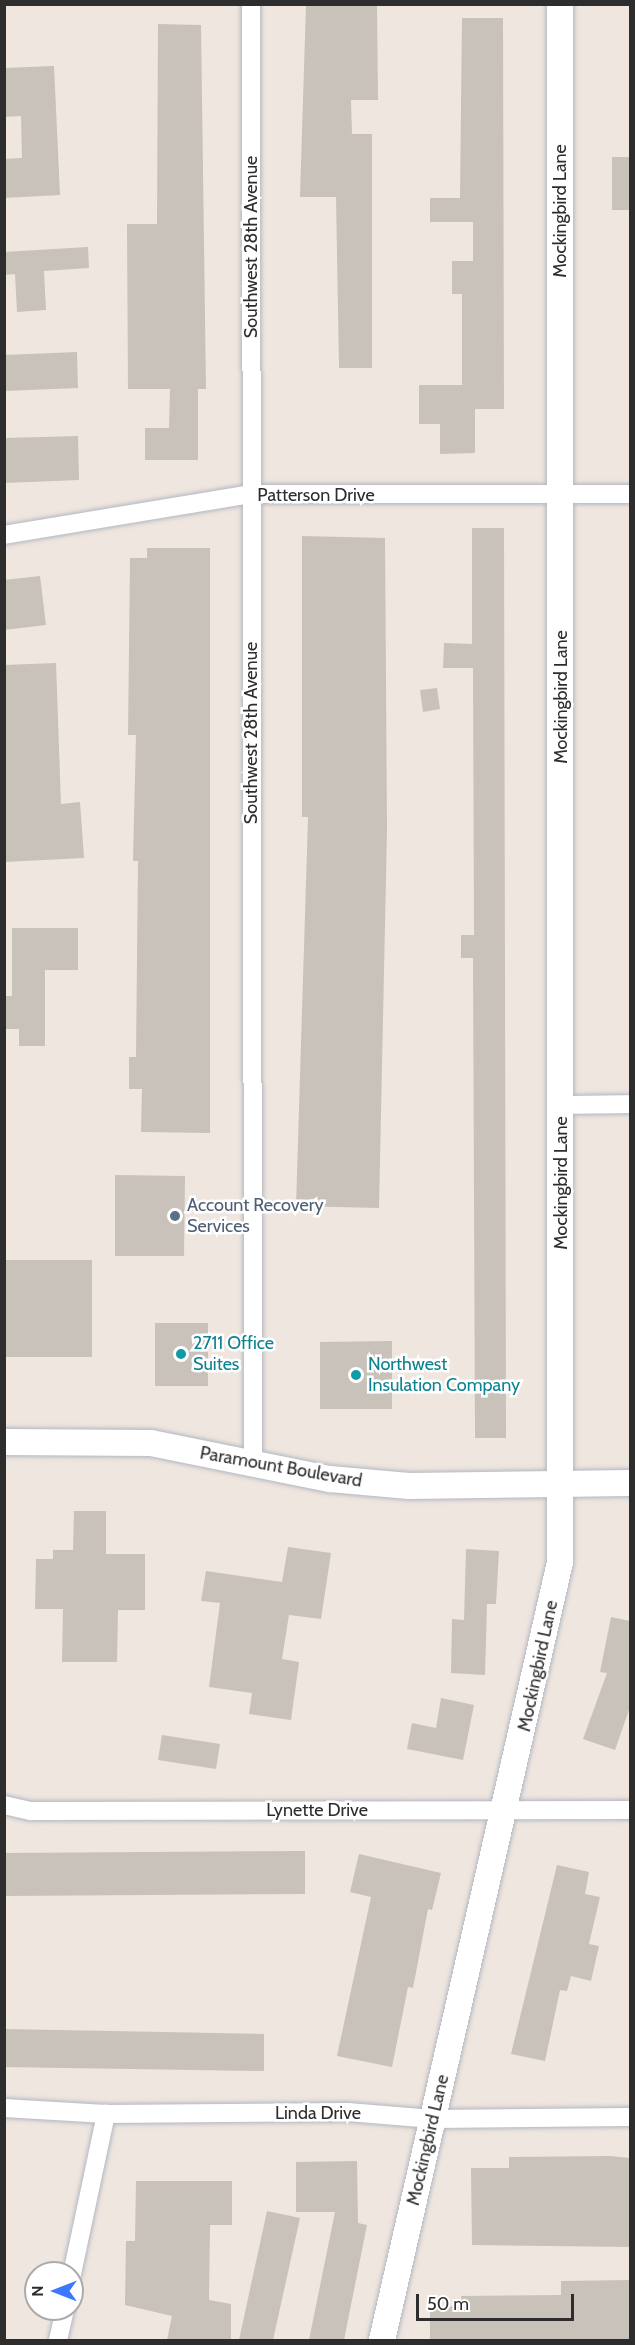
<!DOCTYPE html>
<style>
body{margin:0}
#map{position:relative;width:635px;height:2345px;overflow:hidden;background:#efe6df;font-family:Cabin,sans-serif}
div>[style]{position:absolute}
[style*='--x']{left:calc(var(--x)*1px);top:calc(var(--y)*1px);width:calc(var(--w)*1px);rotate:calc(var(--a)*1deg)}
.building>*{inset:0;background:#c8c2ba}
.roads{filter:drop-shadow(0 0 2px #b3b7c1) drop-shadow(0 0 2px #b3b7c1)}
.street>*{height:18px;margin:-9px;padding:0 9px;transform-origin:9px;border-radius:9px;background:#fff}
.secondary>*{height:26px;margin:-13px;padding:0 13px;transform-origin:13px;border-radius:13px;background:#fff}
.dots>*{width:16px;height:16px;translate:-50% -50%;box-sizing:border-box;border:3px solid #fff;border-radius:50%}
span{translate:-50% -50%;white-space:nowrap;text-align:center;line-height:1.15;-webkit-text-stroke:5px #fff;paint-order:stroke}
.street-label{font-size:18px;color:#2d2d2d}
.service-label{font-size:18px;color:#4e5e75}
.left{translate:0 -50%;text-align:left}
.culture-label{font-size:18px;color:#0d838f}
.frame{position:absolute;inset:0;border:6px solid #2d2d2d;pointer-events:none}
.north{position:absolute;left:24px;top:2261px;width:60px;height:60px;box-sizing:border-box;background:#fff;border:2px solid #ababab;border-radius:50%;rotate:270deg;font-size:16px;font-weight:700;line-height:24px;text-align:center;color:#2d2d2d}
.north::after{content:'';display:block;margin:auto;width:21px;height:27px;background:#3c77ff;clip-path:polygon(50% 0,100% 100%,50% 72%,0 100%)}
.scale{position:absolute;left:416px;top:2294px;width:158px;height:27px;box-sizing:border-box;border:3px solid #2d2d2d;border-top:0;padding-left:8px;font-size:18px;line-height:21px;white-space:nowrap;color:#2d2d2d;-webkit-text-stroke:4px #fff;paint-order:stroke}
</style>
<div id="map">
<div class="building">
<div style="clip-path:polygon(306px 4px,377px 4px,378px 100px,351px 100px,352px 134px,372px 134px,372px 368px,339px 368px,336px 197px,300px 197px)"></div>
<div style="clip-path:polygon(462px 18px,503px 18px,504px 409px,475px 409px,475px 453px,440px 454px,440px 424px,419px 424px,419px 385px,462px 385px,462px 294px,452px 294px,452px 261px,473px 261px,473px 222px,430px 222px,430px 198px,460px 198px)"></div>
<div style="clip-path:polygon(158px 24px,201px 25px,206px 389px,198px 389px,198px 460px,145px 460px,145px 428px,169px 428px,170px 389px,128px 389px,127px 224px,157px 224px)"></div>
<div style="clip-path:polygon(54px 66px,60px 195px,4px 198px,4px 159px,22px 158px,21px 116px,4px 117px,4px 68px)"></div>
<div style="clip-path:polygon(612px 157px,630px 157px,630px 210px,612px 210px)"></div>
<div style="clip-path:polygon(88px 247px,89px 268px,44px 271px,46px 310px,17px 312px,15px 274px,4px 275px,4px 252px)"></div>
<div style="clip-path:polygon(77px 352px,78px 388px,4px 391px,4px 355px)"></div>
<div style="clip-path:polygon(78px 436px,79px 480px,4px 483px,4px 438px)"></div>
<div style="clip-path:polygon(472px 528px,504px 528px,506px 1438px,475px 1438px,473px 958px,461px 958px,461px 935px,474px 935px,473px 668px,443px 668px,444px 643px,472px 644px)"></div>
<div style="clip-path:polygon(302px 536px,385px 538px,387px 830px,379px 1208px,296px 1206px,308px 817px,302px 817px)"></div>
<div style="clip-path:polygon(147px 548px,210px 548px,210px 1133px,141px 1132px,142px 1089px,129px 1089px,129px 1057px,136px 1057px,138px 861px,133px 861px,136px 735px,128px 735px,130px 558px,147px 558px)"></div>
<div style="clip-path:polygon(40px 576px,46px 625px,4px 630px,4px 580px)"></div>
<div style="clip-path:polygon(56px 663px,61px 804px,80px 802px,84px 858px,4px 862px,4px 665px)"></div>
<div style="clip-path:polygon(437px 688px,440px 709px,423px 712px,420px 690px)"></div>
<div style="clip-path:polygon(12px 928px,78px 928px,78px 970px,45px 970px,45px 1046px,19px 1046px,19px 1029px,4px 1029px,4px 996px,12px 996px)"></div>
<div style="clip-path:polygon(115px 1175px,185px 1176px,184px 1256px,115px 1256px)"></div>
<div style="clip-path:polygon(4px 1260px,92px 1260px,92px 1357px,4px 1357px)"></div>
<div style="clip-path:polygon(155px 1323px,208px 1323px,208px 1386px,155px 1386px)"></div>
<div style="clip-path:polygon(392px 1341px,392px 1409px,320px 1409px,320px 1342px)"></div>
<div style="clip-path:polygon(74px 1511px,106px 1511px,106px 1554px,145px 1554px,145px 1610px,118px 1610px,117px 1662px,62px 1662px,63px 1609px,35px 1609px,36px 1559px,53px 1559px,53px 1550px,73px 1550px)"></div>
<div style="clip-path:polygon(288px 1547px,331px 1553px,321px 1619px,289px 1615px,282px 1659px,299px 1662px,291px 1720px,249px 1714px,252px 1693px,209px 1687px,220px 1603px,201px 1601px,206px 1571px,282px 1582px)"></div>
<div style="clip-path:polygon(466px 1549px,499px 1551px,496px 1604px,487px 1604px,485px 1675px,451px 1673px,452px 1619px,464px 1620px)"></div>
<div style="clip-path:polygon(611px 1617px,630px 1621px,630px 1707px,615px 1750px,583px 1739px,607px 1673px,600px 1672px)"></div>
<div style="clip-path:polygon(441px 1698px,474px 1705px,463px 1760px,407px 1749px,412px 1723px,436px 1728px)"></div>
<div style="clip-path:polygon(162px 1735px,220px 1744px,216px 1769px,158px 1760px)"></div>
<div style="clip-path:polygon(305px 1851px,305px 1894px,4px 1896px,4px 1853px)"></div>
<div style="clip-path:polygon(359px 1854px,441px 1873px,432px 1910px,428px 1909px,413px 1988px,408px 1987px,392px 2067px,337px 2056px,371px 1897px,350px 1892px)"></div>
<div style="clip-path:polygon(557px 1865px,589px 1872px,585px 1894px,600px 1897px,589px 1944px,599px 1946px,591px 1981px,571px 1976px,567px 1991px,560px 1990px,545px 2061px,511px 2054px)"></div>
<div style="clip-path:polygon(4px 2029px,264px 2034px,264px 2071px,4px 2067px)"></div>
<div style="clip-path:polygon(610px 2156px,630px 2158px,630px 2247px,472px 2245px,471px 2168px,509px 2168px,509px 2157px)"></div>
<div style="clip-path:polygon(357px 2161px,358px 2223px,367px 2225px,344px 2340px,309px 2340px,335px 2212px,296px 2212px,296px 2162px)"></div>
<div style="clip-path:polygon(136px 2181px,232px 2181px,232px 2225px,210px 2225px,209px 2300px,231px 2304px,231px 2340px,167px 2340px,172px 2316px,125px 2305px,126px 2241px,135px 2241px)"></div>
<div style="clip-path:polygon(267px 2211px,300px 2218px,273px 2340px,239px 2340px)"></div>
<div style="clip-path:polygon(630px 2280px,630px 2340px,430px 2340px,430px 2307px,462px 2306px,461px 2296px,561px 2295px,561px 2281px)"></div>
</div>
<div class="roads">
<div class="street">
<div style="--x:251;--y:4;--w:1458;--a:89.92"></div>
<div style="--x:4;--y:535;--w:250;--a:-9.4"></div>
<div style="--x:251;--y:494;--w:379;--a:0"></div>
<div style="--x:561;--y:1105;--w:69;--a:-0.8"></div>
<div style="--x:4;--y:1805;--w:28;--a:13"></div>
<div style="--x:31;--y:1811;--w:599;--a:-0.1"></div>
<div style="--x:4;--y:2108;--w:102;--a:3.4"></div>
<div style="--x:106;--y:2114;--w:242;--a:-0.5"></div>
<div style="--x:348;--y:2112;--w:85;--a:4.7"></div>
<div style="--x:433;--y:2119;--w:197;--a:-0.6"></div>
<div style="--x:72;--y:2274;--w:164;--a:-78"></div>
<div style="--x:58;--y:2340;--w:32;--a:-77"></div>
</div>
<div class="secondary">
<div style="--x:4;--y:1442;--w:147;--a:0.4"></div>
<div style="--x:151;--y:1443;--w:183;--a:11.4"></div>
<div style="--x:330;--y:1479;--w:79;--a:5.1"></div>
<div style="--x:409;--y:1486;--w:221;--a:-0.8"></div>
<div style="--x:382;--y:2340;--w:798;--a:-77.11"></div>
<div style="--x:560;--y:1562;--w:1558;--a:-90"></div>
</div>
</div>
<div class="dots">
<div style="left:175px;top:1216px;background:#5c6f8a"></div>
<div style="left:181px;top:1354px;background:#0f9aa8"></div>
<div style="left:356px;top:1375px;background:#0f9aa8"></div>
</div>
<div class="street-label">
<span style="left:560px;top:211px;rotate:-90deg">Mockingbird Lane</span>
<span style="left:251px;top:247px;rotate:-90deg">Southwest 28th Avenue</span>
<span style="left:316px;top:495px">Patterson Drive</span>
<span style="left:561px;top:697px;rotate:-90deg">Mockingbird Lane</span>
<span style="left:251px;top:733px;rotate:-90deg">Southwest 28th Avenue</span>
<span style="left:561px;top:1183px;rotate:-90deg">Mockingbird Lane</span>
<span style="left:281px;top:1467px;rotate:10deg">Paramount Boulevard</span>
<span style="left:538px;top:1666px;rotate:-78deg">Mockingbird Lane</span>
<span style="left:317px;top:1810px">Lynette Drive</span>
<span style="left:318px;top:2113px">Linda Drive</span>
<span style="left:428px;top:2140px;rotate:-77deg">Mockingbird Lane</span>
</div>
<div class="service-label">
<span class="left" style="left:187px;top:1216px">Account Recovery<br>Services</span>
</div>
<div class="culture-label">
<span class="left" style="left:193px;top:1354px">2711 Office<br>Suites</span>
<span class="left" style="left:368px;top:1375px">Northwest<br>Insulation Company</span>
</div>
<div class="frame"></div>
<div class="north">N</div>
<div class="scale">50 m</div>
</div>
